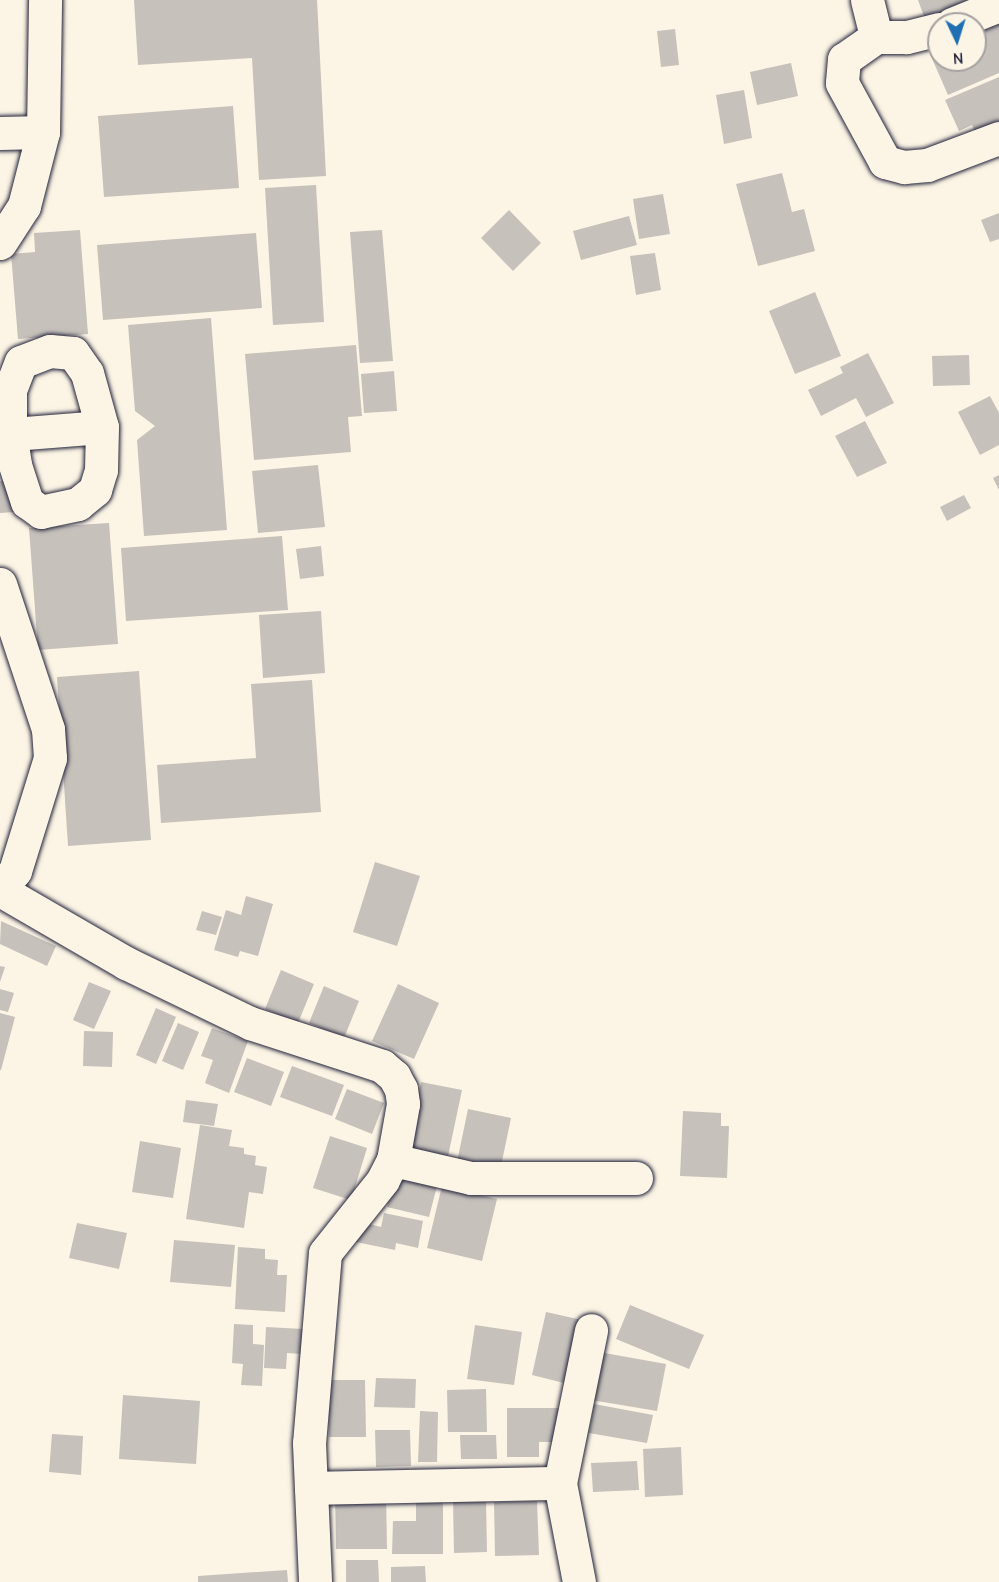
<!DOCTYPE html>
<style>
body{margin:0}
#map{position:relative;width:999px;height:1582px;overflow:hidden;background:#fcf5e5;font-family:"Comic Neue",sans-serif}
div>[style]{position:absolute}
[style*='--x']{left:calc(var(--x)*1px);top:calc(var(--y)*1px);width:calc(var(--w)*1px);rotate:calc(var(--a)*1deg)}
.building>*{inset:0;background:#c6c1bb}
.roads{filter:drop-shadow(0 0 2px #22223b) drop-shadow(0 0 2px #22223b)}
.minor>*{height:33px;margin:-16.5px;padding:0 16.5px;transform-origin:16.5px;border-radius:16.5px;background:#fcf5e5}
span{translate:-50% -50%;white-space:nowrap;text-align:center;line-height:1.15;-webkit-text-stroke:5px #fcf5e5;paint-order:stroke}
.north{position:absolute;left:927px;top:12px;width:60px;height:60px;box-sizing:border-box;background:#fcf5e5;border:2px solid #a5a1a1;border-radius:50%;rotate:176deg;font-size:16px;font-weight:700;line-height:24px;text-align:center;color:#22223b}
.north::after{content:'';display:block;margin:auto;width:21px;height:27px;background:#1f6fb2;clip-path:polygon(50% 0,100% 100%,50% 72%,0 100%)}
</style>
<div id="map">
<div class="building">
<div style="clip-path:polygon(134px 0,317px 0,326px 176px,259px 180px,252px 58px,138px 65px)"></div>
<div style="clip-path:polygon(918px 0,984px 0,926px 22px)"></div>
<div style="clip-path:polygon(999px 24px,999px 73px,948px 95px,930px 54px,939px 50px,939px 60px,975px 60px,975px 34px)"></div>
<div style="clip-path:polygon(675px 29px,679px 65px,661px 67px,657px 31px)"></div>
<div style="clip-path:polygon(791px 63px,798px 96px,757px 105px,750px 72px)"></div>
<div style="clip-path:polygon(999px 77px,999px 121px,975px 132px,972px 125px,959px 131px,945px 100px)"></div>
<div style="clip-path:polygon(744px 90px,752px 138px,724px 144px,716px 95px)"></div>
<div style="clip-path:polygon(233px 106px,239px 188px,104px 197px,98px 116px)"></div>
<div style="clip-path:polygon(782px 173px,792px 212px,804px 209px,815px 251px,758px 266px,736px 184px)"></div>
<div style="clip-path:polygon(316px 185px,324px 322px,273px 325px,265px 188px)"></div>
<div style="clip-path:polygon(663px 194px,670px 234px,639px 239px,633px 199px)"></div>
<div style="clip-path:polygon(509px 210px,541px 243px,513px 271px,481px 238px)"></div>
<div style="clip-path:polygon(999px 213px,999px 239px,990px 242px,981px 220px)"></div>
<div style="clip-path:polygon(629px 216px,637px 245px,581px 260px,573px 231px)"></div>
<div style="clip-path:polygon(80px 230px,88px 334px,18px 339px,11px 254px,35px 252px,34px 233px)"></div>
<div style="clip-path:polygon(382px 230px,393px 361px,360px 363px,350px 232px)"></div>
<div style="clip-path:polygon(256px 233px,262px 308px,103px 320px,97px 245px)"></div>
<div style="clip-path:polygon(655px 253px,661px 290px,636px 295px,630px 256px)"></div>
<div style="clip-path:polygon(815px 292px,841px 356px,795px 374px,769px 311px)"></div>
<div style="clip-path:polygon(211px 318px,227px 530px,144px 536px,137px 440px,155px 426px,135px 411px,128px 325px)"></div>
<div style="clip-path:polygon(356px 345px,362px 416px,348px 417px,351px 452px,254px 460px,245px 354px)"></div>
<div style="clip-path:polygon(868px 353px,894px 403px,866px 417px,856px 398px,821px 416px,808px 390px,843px 373px,840px 367px)"></div>
<div style="clip-path:polygon(969px 355px,970px 385px,933px 386px,932px 356px)"></div>
<div style="clip-path:polygon(394px 371px,397px 411px,364px 413px,361px 374px)"></div>
<div style="clip-path:polygon(990px 396px,999px 413px,999px 445px,980px 455px,958px 412px)"></div>
<div style="clip-path:polygon(865px 421px,887px 463px,857px 477px,835px 436px)"></div>
<div style="clip-path:polygon(318px 465px,325px 527px,258px 533px,252px 471px)"></div>
<div style="clip-path:polygon(999px 475px,999px 490px,993px 478px)"></div>
<div style="clip-path:polygon(14px 480px,15px 512px,0 513px,0 481px)"></div>
<div style="clip-path:polygon(964px 495px,971px 508px,947px 521px,940px 507px)"></div>
<div style="clip-path:polygon(109px 523px,118px 644px,38px 650px,29px 528px)"></div>
<div style="clip-path:polygon(282px 536px,288px 610px,126px 621px,121px 548px)"></div>
<div style="clip-path:polygon(321px 546px,324px 576px,300px 579px,296px 549px)"></div>
<div style="clip-path:polygon(321px 611px,325px 673px,263px 678px,259px 615px)"></div>
<div style="clip-path:polygon(139px 671px,151px 840px,68px 846px,57px 677px)"></div>
<div style="clip-path:polygon(312px 680px,321px 812px,161px 823px,157px 765px,256px 758px,251px 684px)"></div>
<div style="clip-path:polygon(375px 862px,420px 876px,397px 946px,353px 932px)"></div>
<div style="clip-path:polygon(246px 896px,273px 904px,258px 956px,240px 951px,238px 957px,214px 950px,226px 910px,241px 915px)"></div>
<div style="clip-path:polygon(202px 911px,222px 917px,216px 935px,196px 930px)"></div>
<div style="clip-path:polygon(1px 921px,56px 946px,47px 966px,0 944px)"></div>
<div style="clip-path:polygon(0 966px,5px 967px,0 982px)"></div>
<div style="clip-path:polygon(281px 970px,314px 984px,298px 1023px,265px 1009px)"></div>
<div style="clip-path:polygon(89px 982px,111px 991px,94px 1029px,73px 1020px)"></div>
<div style="clip-path:polygon(398px 984px,439px 1003px,414px 1059px,372px 1041px)"></div>
<div style="clip-path:polygon(324px 986px,359px 1001px,344px 1038px,309px 1023px)"></div>
<div style="clip-path:polygon(0 989px,14px 993px,8px 1012px,0 1010px)"></div>
<div style="clip-path:polygon(156px 1008px,176px 1017px,156px 1064px,136px 1055px)"></div>
<div style="clip-path:polygon(0 1013px,15px 1017px,1px 1070px,0 1070px)"></div>
<div style="clip-path:polygon(178px 1023px,199px 1032px,183px 1070px,162px 1061px)"></div>
<div style="clip-path:polygon(212px 1028px,248px 1041px,229px 1093px,205px 1083px,213px 1060px,201px 1056px)"></div>
<div style="clip-path:polygon(84px 1031px,113px 1032px,112px 1067px,83px 1066px)"></div>
<div style="clip-path:polygon(247px 1058px,284px 1072px,271px 1106px,234px 1092px)"></div>
<div style="clip-path:polygon(292px 1066px,344px 1085px,332px 1116px,280px 1097px)"></div>
<div style="clip-path:polygon(421px 1082px,462px 1090px,447px 1161px,406px 1152px)"></div>
<div style="clip-path:polygon(347px 1089px,384px 1103px,372px 1134px,335px 1119px)"></div>
<div style="clip-path:polygon(186px 1100px,218px 1104px,214px 1126px,183px 1122px)"></div>
<div style="clip-path:polygon(468px 1109px,511px 1118px,500px 1171px,457px 1162px)"></div>
<div style="clip-path:polygon(683px 1111px,721px 1113px,721px 1126px,729px 1126px,727px 1178px,680px 1176px)"></div>
<div style="clip-path:polygon(200px 1125px,232px 1130px,229px 1146px,244px 1148px,244px 1154px,256px 1156px,255px 1165px,267px 1167px,263px 1194px,249px 1192px,244px 1228px,186px 1219px)"></div>
<div style="clip-path:polygon(330px 1136px,367px 1148px,351px 1200px,313px 1188px)"></div>
<div style="clip-path:polygon(140px 1141px,181px 1148px,173px 1198px,132px 1192px)"></div>
<div style="clip-path:polygon(395px 1168px,439px 1178px,429px 1217px,387px 1207px)"></div>
<div style="clip-path:polygon(442px 1186px,497px 1199px,482px 1261px,427px 1248px)"></div>
<div style="clip-path:polygon(384px 1213px,423px 1221px,418px 1248px,396px 1243px,395px 1250px,356px 1242px,361px 1222px,381px 1227px)"></div>
<div style="clip-path:polygon(77px 1223px,127px 1233px,119px 1269px,69px 1258px)"></div>
<div style="clip-path:polygon(174px 1240px,235px 1245px,231px 1287px,170px 1282px)"></div>
<div style="clip-path:polygon(238px 1247px,265px 1249px,265px 1259px,278px 1260px,277px 1275px,287px 1275px,285px 1312px,235px 1309px)"></div>
<div style="clip-path:polygon(630px 1305px,704px 1335px,689px 1369px,616px 1339px)"></div>
<div style="clip-path:polygon(546px 1312px,582px 1320px,568px 1384px,532px 1375px)"></div>
<div style="clip-path:polygon(234px 1324px,253px 1325px,253px 1344px,264px 1345px,262px 1386px,241px 1385px,243px 1364px,232px 1363px)"></div>
<div style="clip-path:polygon(475px 1325px,522px 1332px,514px 1385px,467px 1379px)"></div>
<div style="clip-path:polygon(266px 1327px,303px 1329px,301px 1354px,287px 1353px,286px 1369px,264px 1368px)"></div>
<div style="clip-path:polygon(599px 1352px,666px 1364px,657px 1411px,591px 1400px)"></div>
<div style="clip-path:polygon(376px 1378px,416px 1379px,415px 1408px,374px 1407px)"></div>
<div style="clip-path:polygon(328px 1380px,365px 1380px,366px 1437px,329px 1437px)"></div>
<div style="clip-path:polygon(486px 1389px,487px 1432px,448px 1432px,447px 1390px)"></div>
<div style="clip-path:polygon(123px 1395px,200px 1401px,196px 1464px,119px 1459px)"></div>
<div style="clip-path:polygon(594px 1404px,653px 1415px,647px 1443px,589px 1433px)"></div>
<div style="clip-path:polygon(507px 1408px,561px 1408px,561px 1442px,539px 1442px,539px 1457px,507px 1457px)"></div>
<div style="clip-path:polygon(420px 1411px,438px 1412px,437px 1462px,418px 1462px)"></div>
<div style="clip-path:polygon(375px 1430px,410px 1430px,411px 1466px,376px 1467px)"></div>
<div style="clip-path:polygon(52px 1434px,83px 1436px,81px 1475px,49px 1472px)"></div>
<div style="clip-path:polygon(460px 1435px,496px 1435px,497px 1459px,461px 1459px)"></div>
<div style="clip-path:polygon(681px 1447px,683px 1495px,645px 1497px,643px 1449px)"></div>
<div style="clip-path:polygon(637px 1461px,639px 1490px,593px 1492px,591px 1463px)"></div>
<div style="clip-path:polygon(386px 1491px,387px 1549px,336px 1549px,335px 1492px)"></div>
<div style="clip-path:polygon(416px 1497px,443px 1497px,443px 1554px,392px 1554px,393px 1521px,416px 1521px)"></div>
<div style="clip-path:polygon(486px 1501px,487px 1552px,454px 1553px,453px 1502px)"></div>
<div style="clip-path:polygon(537px 1501px,539px 1555px,495px 1556px,494px 1502px)"></div>
<div style="clip-path:polygon(346px 1560px,378px 1560px,379px 1582px,346px 1582px)"></div>
<div style="clip-path:polygon(425px 1566px,426px 1582px,391px 1582px,391px 1567px)"></div>
<div style="clip-path:polygon(287px 1570px,288px 1582px,198px 1582px,198px 1576px)"></div>
</div>
<div class="roads">
<div class="minor">
<div style="--x:867;--y:0;--w:38;--a:76"></div>
<div style="--x:952;--y:24;--w:51;--a:-22"></div>
<div style="--x:939;--y:29;--w:34;--a:166"></div>
<div style="--x:906;--y:37;--w:30;--a:180"></div>
<div style="--x:876;--y:37;--w:39;--a:145"></div>
<div style="--x:844;--y:59;--w:24;--a:95"></div>
<div style="--x:842;--y:83;--w:90;--a:61.4"></div>
<div style="--x:885;--y:162;--w:20;--a:15"></div>
<div style="--x:904;--y:167;--w:23;--a:-5"></div>
<div style="--x:927;--y:165;--w:77;--a:-20.6"></div>
<div style="--x:0;--y:133;--w:43;--a:-1.3"></div>
<div style="--x:0;--y:243;--w:44;--a:-57"></div>
<div style="--x:24;--y:206;--w:76;--a:-75.6"></div>
<div style="--x:43;--y:132;--w:132;--a:-89.1"></div>
<div style="--x:50;--y:351;--w:23;--a:5"></div>
<div style="--x:73;--y:353;--w:24;--a:55"></div>
<div style="--x:87;--y:373;--w:56;--a:74.5"></div>
<div style="--x:102;--y:427;--w:43;--a:91.3"></div>
<div style="--x:101;--y:470;--w:21;--a:107"></div>
<div style="--x:95;--y:490;--w:22;--a:141"></div>
<div style="--x:78;--y:504;--w:38;--a:168"></div>
<div style="--x:41;--y:512;--w:17;--a:-144"></div>
<div style="--x:27;--y:502;--w:40;--a:-108"></div>
<div style="--x:15;--y:464;--w:30;--a:-99"></div>
<div style="--x:10;--y:434;--w:44;--a:-90"></div>
<div style="--x:10;--y:390;--w:30;--a:-69"></div>
<div style="--x:21;--y:362;--w:31;--a:-21"></div>
<div style="--x:0;--y:435;--w:102;--a:-4.5"></div>
<div style="--x:0;--y:584;--w:153;--a:71.7"></div>
<div style="--x:48;--y:729;--w:29;--a:86"></div>
<div style="--x:50;--y:758;--w:118;--a:107.2"></div>
<div style="--x:15;--y:871;--w:23;--a:130"></div>
<div style="--x:0;--y:890;--w:146;--a:30.1"></div>
<div style="--x:126;--y:963;--w:138;--a:25.8"></div>
<div style="--x:250;--y:1023;--w:139;--a:18"></div>
<div style="--x:382;--y:1066;--w:16;--a:40"></div>
<div style="--x:394;--y:1076;--w:15;--a:62"></div>
<div style="--x:401;--y:1089;--w:15;--a:82"></div>
<div style="--x:403;--y:1104;--w:57;--a:100.1"></div>
<div style="--x:393;--y:1160;--w:22;--a:117"></div>
<div style="--x:383;--y:1180;--w:93;--a:128.5"></div>
<div style="--x:325;--y:1253;--w:191;--a:94.8"></div>
<div style="--x:309;--y:1443;--w:139;--a:87.5"></div>
<div style="--x:393;--y:1160;--w:80;--a:13"></div>
<div style="--x:471;--y:1178;--w:165;--a:0"></div>
<div style="--x:311;--y:1488;--w:249;--a:-1.2"></div>
<div style="--x:579;--y:1582;--w:101;--a:-100.9"></div>
<div style="--x:560;--y:1483;--w:156;--a:-78.5"></div>
</div>
</div>
<div class="north">N</div>
</div>
